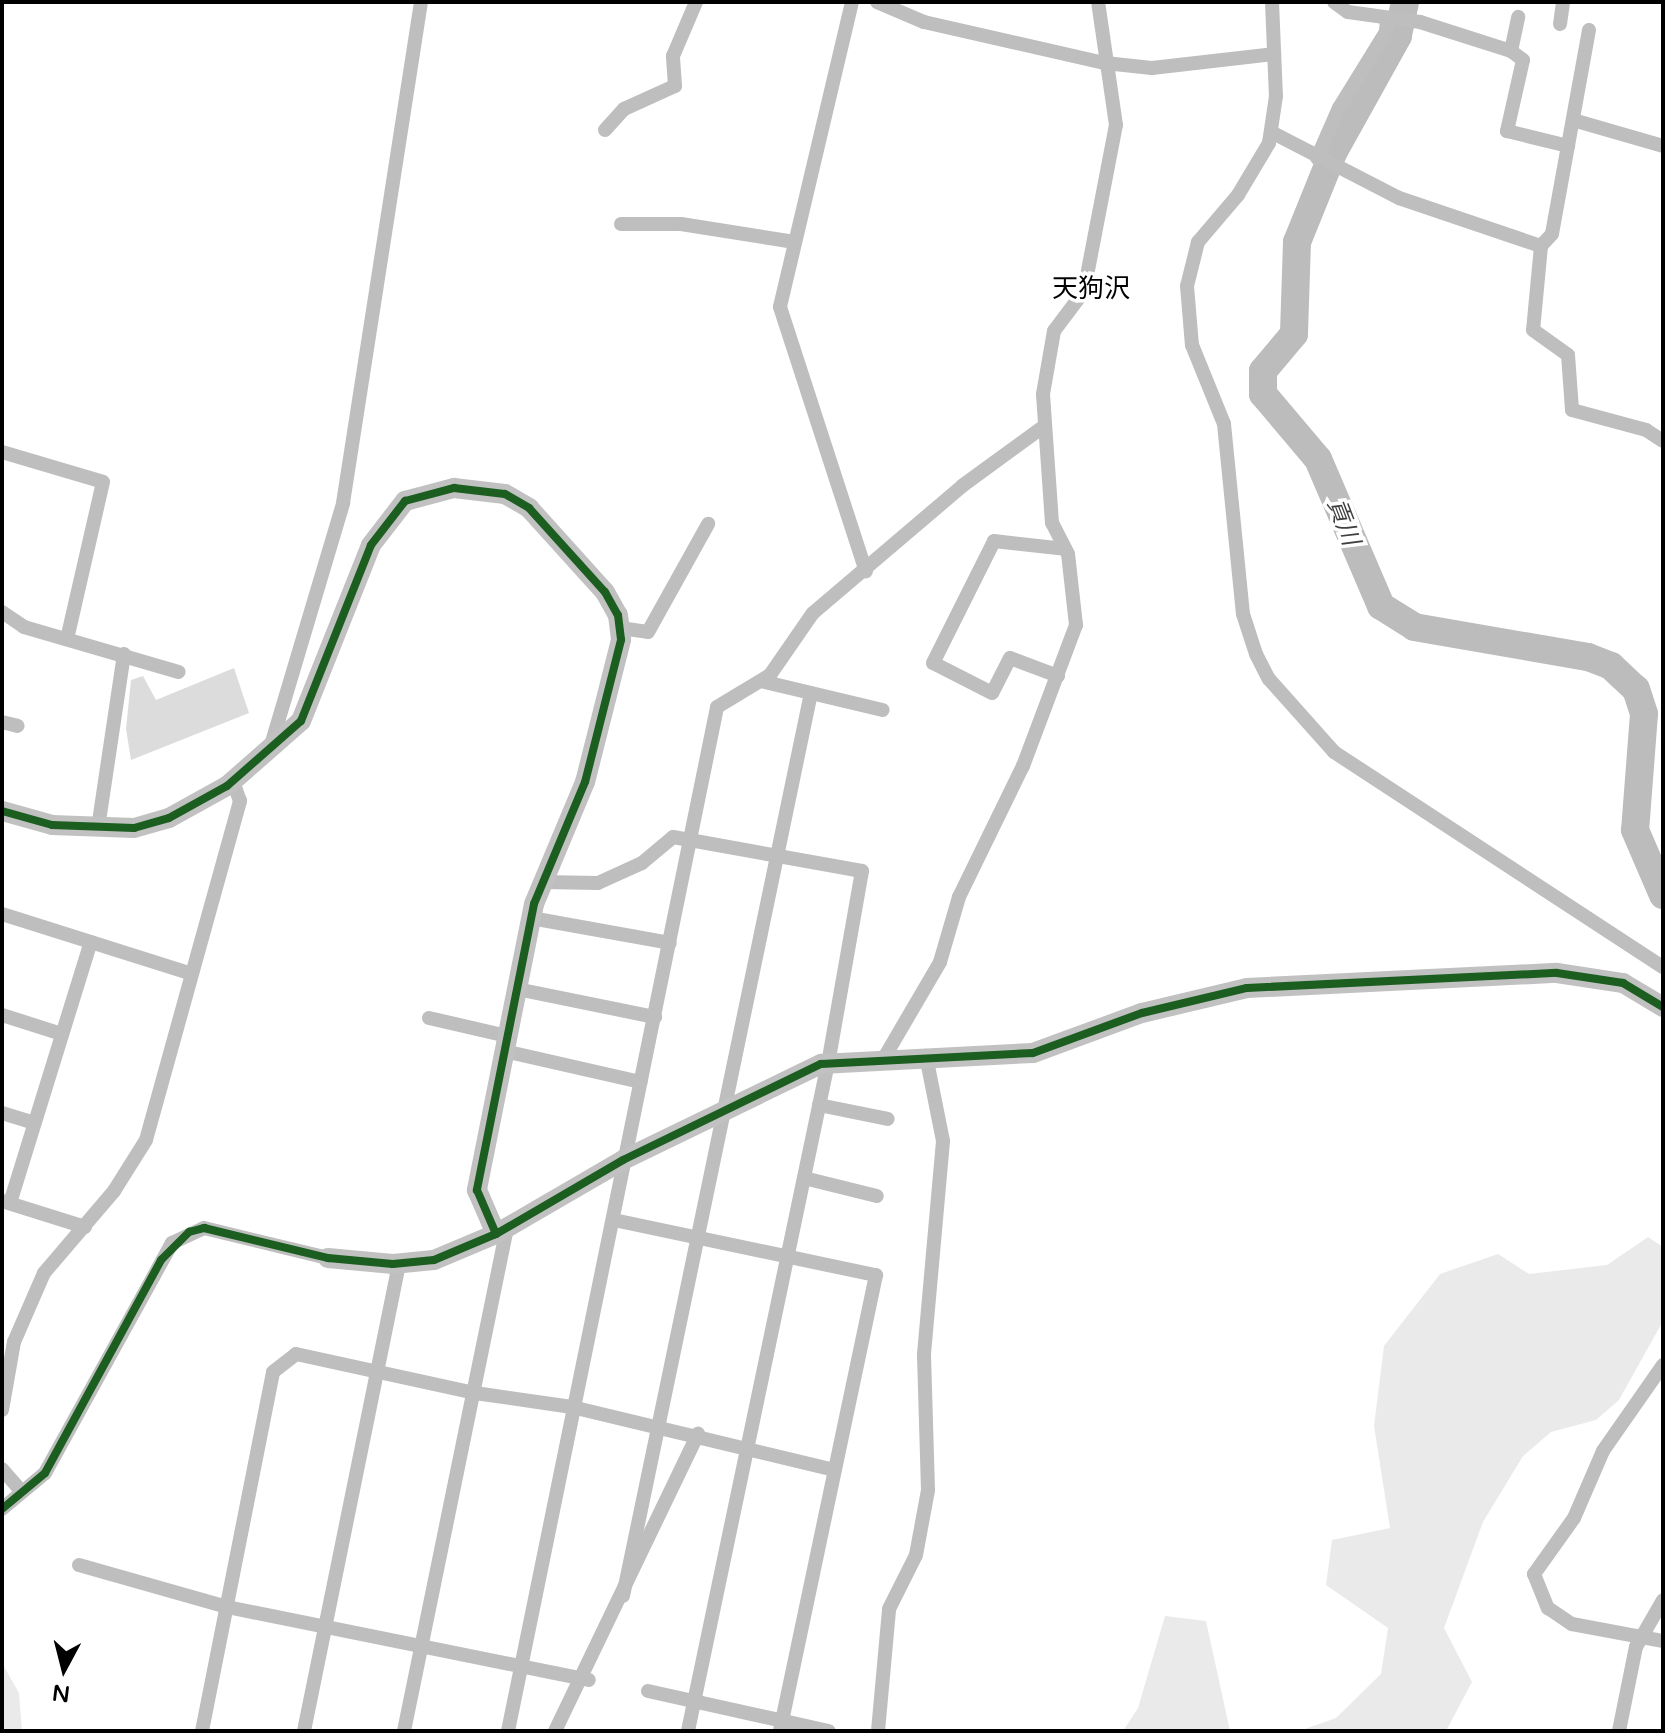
<!DOCTYPE html>
<meta charset="utf-8">
<style>
body{margin:0}
#map{position:relative;width:1665px;height:1733px;overflow:hidden;background:#fff;font-family:"Varela Round","Noto Sans JP",sans-serif}
div>[style]{position:absolute}
[style*='--x']{left:calc(var(--x)*1px);top:calc(var(--y)*1px);width:calc(var(--w)*1px);rotate:calc(var(--a)*1deg)}
.green>*{inset:0;background:#eaeaea}
.river>*{height:28px;margin:-14px;padding:0 14px;transform-origin:14px;border-radius:14px;background:#bcbcbc}
.building>*{inset:0;background:#dcdcdc}
.street>*{height:14px;margin:-7px;padding:0 7px;transform-origin:7px;border-radius:7px;background:#bebebe}
.secondary>*{height:20px;margin:-10px;padding:0 10px;transform-origin:10px;border-radius:10px;background:#c1c1c1}
.cycleway>*{height:8px;margin:-4px;padding:0 4px;transform-origin:4px;border-radius:4px;background:#1b5e20}
span{translate:-50% -50%;white-space:nowrap;text-align:center;line-height:1.15;-webkit-text-stroke:7px #fff;paint-order:stroke}
.water-label{font-size:24px;color:#404040;font-style:italic}
.quarter-label{font-size:26px;color:#000}
.frame{position:absolute;inset:0;border:4px solid #000;pointer-events:none}
.north{position:absolute;left:24px;top:1629px;width:80px;height:80px;-webkit-text-stroke:6px #fff;paint-order:stroke;rotate:187deg;font-size:22px;font-weight:700;line-height:32px;text-align:center;color:#000}
.north::after{content:'';display:block;margin:auto;width:28px;height:36px;background:#000;clip-path:polygon(50% 0,100% 100%,50% 72%,0 100%)}
</style>
<div id="map">
<div class="green">
<div style="clip-path:polygon(1648px 1237px,1663px 1247px,1663px 1321px,1619px 1400px,1596px 1420px,1551px 1432px,1523px 1456px,1483px 1522px,1444px 1628px,1472px 1682px,1446px 1731px,1299px 1731px,1336px 1718px,1381px 1674px,1388px 1628px,1326px 1585px,1332px 1540px,1390px 1528px,1374px 1426px,1384px 1346px,1440px 1274px,1498px 1254px,1529px 1274px,1607px 1265px)"></div>
<div style="clip-path:polygon(1165px 1616px,1206px 1621px,1230px 1731px,1123px 1731px,1138px 1708px)"></div>
<div style="clip-path:polygon(2px 1663px,19px 1693px,22px 1731px,2px 1731px)"></div>
</div>
<div class="river">
<div style="--x:1405;--y:2;--w:35;--a:102"></div>
<div style="--x:1398;--y:36;--w:134;--a:119.1"></div>
<div style="--x:1333;--y:153;--w:96;--a:112"></div>
<div style="--x:1297;--y:242;--w:92;--a:91.9"></div>
<div style="--x:1294;--y:334;--w:48;--a:130"></div>
<div style="--x:1263;--y:371;--w:23;--a:90"></div>
<div style="--x:1263;--y:394;--w:85;--a:49.8"></div>
<div style="--x:1318;--y:459;--w:160;--a:66.8"></div>
<div style="--x:1381;--y:606;--w:39;--a:32"></div>
<div style="--x:1414;--y:627;--w:177;--a:9.8"></div>
<div style="--x:1588;--y:657;--w:25;--a:21"></div>
<div style="--x:1611;--y:666;--w:34;--a:43"></div>
<div style="--x:1636;--y:689;--w:26;--a:72"></div>
<div style="--x:1644;--y:714;--w:116;--a:94.4"></div>
<div style="--x:1635;--y:830;--w:71;--a:66.7"></div>
</div>
<div class="building">
<div style="clip-path:polygon(234px 668px,249px 713px,131px 760px,126px 729px,131px 680px,143px 676px,156px 700px)"></div>
</div>
<div class="street">
<div style="--x:852;--y:2;--w:313;--a:103.3"></div>
<div style="--x:780;--y:307;--w:278;--a:72"></div>
<div style="--x:877;--y:2;--w:51;--a:23.1"></div>
<div style="--x:924;--y:22;--w:186;--a:12.8"></div>
<div style="--x:1105;--y:63;--w:47;--a:6.1"></div>
<div style="--x:1152;--y:68;--w:123;--a:-6.5"></div>
<div style="--x:1272;--y:2;--w:94;--a:87.6"></div>
<div style="--x:1276;--y:96;--w:48;--a:98.5"></div>
<div style="--x:1269;--y:143;--w:61;--a:120.8"></div>
<div style="--x:1238;--y:195;--w:62;--a:130.4"></div>
<div style="--x:1198;--y:242;--w:45;--a:104"></div>
<div style="--x:1187;--y:286;--w:59;--a:85.2"></div>
<div style="--x:1192;--y:345;--w:85;--a:67.9"></div>
<div style="--x:1224;--y:424;--w:191;--a:84.3"></div>
<div style="--x:1243;--y:614;--w:42;--a:72"></div>
<div style="--x:1256;--y:654;--w:28;--a:63"></div>
<div style="--x:1269;--y:679;--w:98;--a:48.3"></div>
<div style="--x:1334;--y:752;--w:393;--a:33.2"></div>
<div style="--x:1334;--y:2;--w:17;--a:36"></div>
<div style="--x:1348;--y:12;--w:73;--a:7.9"></div>
<div style="--x:1420;--y:22;--w:96;--a:17.7"></div>
<div style="--x:1511;--y:51;--w:15;--a:37"></div>
<div style="--x:1523;--y:60;--w:73;--a:102.7"></div>
<div style="--x:1507;--y:131;--w:63;--a:13.8"></div>
<div style="--x:1560;--y:24;--w:22;--a:-82"></div>
<div style="--x:1589;--y:30;--w:207;--a:100.3"></div>
<div style="--x:1552;--y:234;--w:16;--a:133"></div>
<div style="--x:1541;--y:246;--w:84;--a:95.4"></div>
<div style="--x:1533;--y:330;--w:43;--a:35.5"></div>
<div style="--x:1568;--y:355;--w:55;--a:85.8"></div>
<div style="--x:1572;--y:410;--w:77;--a:15.1"></div>
<div style="--x:1646;--y:430;--w:20;--a:33"></div>
<div style="--x:1511;--y:51;--w:35;--a:-78"></div>
<div style="--x:1573;--y:120;--w:94;--a:16.1"></div>
<div style="--x:605;--y:130;--w:28;--a:-48"></div>
<div style="--x:624;--y:109;--w:56;--a:-24.3"></div>
<div style="--x:675;--y:86;--w:30;--a:-94"></div>
<div style="--x:673;--y:56;--w:59;--a:-66.9"></div>
<div style="--x:1271;--y:132;--w:144;--a:27.3"></div>
<div style="--x:1399;--y:198;--w:150;--a:18.7"></div>
<div style="--x:1317;--y:158;--w:55;--a:-66.3"></div>
<div style="--x:1339;--y:108;--w:89;--a:-58.3"></div>
<div style="--x:1386;--y:32;--w:13;--a:-86"></div>
<div style="--x:621;--y:224;--w:60;--a:0"></div>
<div style="--x:681;--y:224;--w:115;--a:9"></div>
<div style="--x:2;--y:452;--w:105;--a:16.5"></div>
<div style="--x:103;--y:482;--w:161;--a:102.9"></div>
<div style="--x:2;--y:612;--w:27;--a:34"></div>
<div style="--x:24;--y:627;--w:161;--a:16.2"></div>
<div style="--x:620;--y:628;--w:28;--a:8"></div>
<div style="--x:648;--y:632;--w:124;--a:-60.9"></div>
<div style="--x:1058;--y:676;--w:51;--a:-159.4"></div>
<div style="--x:1010;--y:658;--w:39;--a:117"></div>
<div style="--x:992;--y:693;--w:66;--a:-153"></div>
<div style="--x:933;--y:663;--w:136;--a:-63.4"></div>
<div style="--x:994;--y:541;--w:71;--a:6.4"></div>
<div style="--x:761;--y:681;--w:125;--a:13.4"></div>
<div style="--x:2;--y:722;--w:16;--a:14"></div>
<div style="--x:269;--y:752;--w:260;--a:-73.4"></div>
<div style="--x:343;--y:503;--w:507;--a:-81.15"></div>
<div style="--x:98;--y:828;--w:176;--a:-81.5"></div>
<div style="--x:542;--y:882;--w:56;--a:1"></div>
<div style="--x:598;--y:883;--w:48;--a:-24.4"></div>
<div style="--x:642;--y:863;--w:40;--a:-40"></div>
<div style="--x:673;--y:837;--w:192;--a:10.2"></div>
<div style="--x:862;--y:871;--w:195;--a:100"></div>
<div style="--x:828;--y:1063;--w:683;--a:101.84"></div>
<div style="--x:2;--y:914;--w:199;--a:17.5"></div>
<div style="--x:531;--y:918;--w:141;--a:10.2"></div>
<div style="--x:517;--y:989;--w:141;--a:11.5"></div>
<div style="--x:2;--y:1015;--w:63;--a:17.6"></div>
<div style="--x:429;--y:1018;--w:80;--a:13"></div>
<div style="--x:504;--y:1051;--w:140;--a:12.8"></div>
<div style="--x:884;--y:1058;--w:111;--a:-59.7"></div>
<div style="--x:940;--y:962;--w:68;--a:-73.7"></div>
<div style="--x:959;--y:897;--w:146;--a:-64"></div>
<div style="--x:1023;--y:766;--w:151;--a:-69.4"></div>
<div style="--x:1076;--y:625;--w:71;--a:-96.4"></div>
<div style="--x:1068;--y:554;--w:35;--a:-117"></div>
<div style="--x:1052;--y:523;--w:129;--a:-94"></div>
<div style="--x:1043;--y:394;--w:64;--a:-80.1"></div>
<div style="--x:1054;--y:331;--w:50;--a:-53.1"></div>
<div style="--x:1084;--y:291;--w:169;--a:-79.1"></div>
<div style="--x:1116;--y:125;--w:124;--a:-98.3"></div>
<div style="--x:819;--y:1105;--w:70;--a:11.5"></div>
<div style="--x:2;--y:1113;--w:34;--a:17"></div>
<div style="--x:804;--y:1178;--w:75;--a:13.9"></div>
<div style="--x:2;--y:1201;--w:87;--a:17.4"></div>
<div style="--x:10;--y:1203;--w:273;--a:-72.8"></div>
<div style="--x:614;--y:1220;--w:268;--a:11.9"></div>
<div style="--x:876;--y:1275;--w:466;--a:101.9"></div>
<div style="--x:1663;--y:1365;--w:105;--a:124.9"></div>
<div style="--x:1603;--y:1451;--w:73;--a:113.4"></div>
<div style="--x:1574;--y:1518;--w:69;--a:125.5"></div>
<div style="--x:1534;--y:1574;--w:37;--a:68"></div>
<div style="--x:1548;--y:1608;--w:29;--a:34"></div>
<div style="--x:1572;--y:1624;--w:93;--a:10.6"></div>
<div style="--x:2;--y:1410;--w:69;--a:-80"></div>
<div style="--x:14;--y:1342;--w:75;--a:-66.5"></div>
<div style="--x:44;--y:1273;--w:108;--a:-49.5"></div>
<div style="--x:114;--y:1191;--w:60;--a:-57.9"></div>
<div style="--x:146;--y:1140;--w:352;--a:-74.5"></div>
<div style="--x:240;--y:801;--w:20;--a:-110"></div>
<div style="--x:2;--y:1469;--w:28;--a:49"></div>
<div style="--x:2;--y:1509;--w:56;--a:-39.9"></div>
<div style="--x:45;--y:1473;--w:263;--a:-61.1"></div>
<div style="--x:172;--y:1243;--w:35;--a:-25"></div>
<div style="--x:204;--y:1228;--w:128;--a:13.6"></div>
<div style="--x:79;--y:1565;--w:154;--a:15.8"></div>
<div style="--x:227;--y:1607;--w:369;--a:11.4"></div>
<div style="--x:623;--y:1596;--w:922;--a:-78.24"></div>
<div style="--x:648;--y:1691;--w:185;--a:12.5"></div>
<div style="--x:202;--y:1731;--w:366;--a:-78.8"></div>
<div style="--x:273;--y:1372;--w:29;--a:-38"></div>
<div style="--x:296;--y:1354;--w:183;--a:12.3"></div>
<div style="--x:475;--y:1393;--w:98;--a:8.2"></div>
<div style="--x:572;--y:1407;--w:270;--a:13.5"></div>
<div style="--x:304;--y:1731;--w:477;--a:-78.5"></div>
<div style="--x:404;--y:1731;--w:513;--a:-78.43"></div>
<div style="--x:508;--y:1731;--w:1045;--a:-78.46"></div>
<div style="--x:717;--y:707;--w:62;--a:-31.1"></div>
<div style="--x:770;--y:675;--w:75;--a:-55.3"></div>
<div style="--x:813;--y:613;--w:196;--a:-40.4"></div>
<div style="--x:962;--y:486;--w:100;--a:-36.1"></div>
<div style="--x:555;--y:1731;--w:330;--a:-64.3"></div>
<div style="--x:878;--y:1731;--w:122;--a:-84.8"></div>
<div style="--x:889;--y:1609;--w:60;--a:-63.4"></div>
<div style="--x:916;--y:1555;--w:66;--a:-79.5"></div>
<div style="--x:928;--y:1490;--w:136;--a:-91.7"></div>
<div style="--x:924;--y:1354;--w:214;--a:-84.9"></div>
<div style="--x:943;--y:1141;--w:87;--a:-101.3"></div>
<div style="--x:1619;--y:1731;--w:86;--a:-78.6"></div>
<div style="--x:1636;--y:1647;--w:54;--a:-60.1"></div>
</div>
<div class="secondary">
<div style="--x:2;--y:811;--w:52;--a:15.6"></div>
<div style="--x:52;--y:825;--w:82;--a:2.1"></div>
<div style="--x:134;--y:828;--w:36;--a:-16"></div>
<div style="--x:169;--y:818;--w:66;--a:-28.9"></div>
<div style="--x:227;--y:786;--w:98;--a:-41.3"></div>
<div style="--x:301;--y:721;--w:189;--a:-68.3"></div>
<div style="--x:371;--y:545;--w:56;--a:-52.3"></div>
<div style="--x:405;--y:501;--w:51;--a:-14.9"></div>
<div style="--x:454;--y:488;--w:51;--a:6.7"></div>
<div style="--x:505;--y:494;--w:28;--a:30"></div>
<div style="--x:529;--y:508;--w:113;--a:47.9"></div>
<div style="--x:605;--y:592;--w:26;--a:61"></div>
<div style="--x:618;--y:615;--w:25;--a:83"></div>
<div style="--x:621;--y:640;--w:146;--a:104.2"></div>
<div style="--x:585;--y:782;--w:132;--a:112.7"></div>
<div style="--x:534;--y:904;--w:292;--a:101.3"></div>
<div style="--x:477;--y:1190;--w:48;--a:66.6"></div>
<div style="--x:328;--y:1258;--w:65;--a:5.3"></div>
<div style="--x:393;--y:1264;--w:41;--a:-5.6"></div>
<div style="--x:434;--y:1260;--w:67;--a:-22.8"></div>
<div style="--x:496;--y:1234;--w:147;--a:-30.2"></div>
<div style="--x:623;--y:1160;--w:220;--a:-25.9"></div>
<div style="--x:821;--y:1064;--w:212;--a:-3"></div>
<div style="--x:1033;--y:1053;--w:116;--a:-20.2"></div>
<div style="--x:1142;--y:1013;--w:108;--a:-13.4"></div>
<div style="--x:1247;--y:988;--w:310;--a:-2.8"></div>
<div style="--x:1557;--y:973;--w:67;--a:8.6"></div>
<div style="--x:1623;--y:983;--w:47;--a:31"></div>
</div>
<div class="cycleway">
<div style="--x:2;--y:811;--w:52;--a:15.6"></div>
<div style="--x:52;--y:825;--w:82;--a:2.1"></div>
<div style="--x:134;--y:828;--w:36;--a:-16"></div>
<div style="--x:169;--y:818;--w:66;--a:-28.9"></div>
<div style="--x:227;--y:786;--w:98;--a:-41.3"></div>
<div style="--x:301;--y:721;--w:189;--a:-68.3"></div>
<div style="--x:371;--y:545;--w:56;--a:-52.3"></div>
<div style="--x:405;--y:501;--w:51;--a:-14.9"></div>
<div style="--x:454;--y:488;--w:51;--a:6.7"></div>
<div style="--x:505;--y:494;--w:28;--a:30"></div>
<div style="--x:529;--y:508;--w:113;--a:47.9"></div>
<div style="--x:605;--y:592;--w:26;--a:61"></div>
<div style="--x:618;--y:615;--w:25;--a:83"></div>
<div style="--x:621;--y:640;--w:146;--a:104.2"></div>
<div style="--x:585;--y:782;--w:132;--a:112.7"></div>
<div style="--x:534;--y:904;--w:292;--a:101.3"></div>
<div style="--x:477;--y:1190;--w:48;--a:66.6"></div>
<div style="--x:2;--y:1509;--w:56;--a:-39.9"></div>
<div style="--x:45;--y:1473;--w:243;--a:-61.4"></div>
<div style="--x:161;--y:1260;--w:40;--a:-45"></div>
<div style="--x:189;--y:1232;--w:16;--a:-15"></div>
<div style="--x:204;--y:1228;--w:128;--a:13.6"></div>
<div style="--x:328;--y:1258;--w:65;--a:5.3"></div>
<div style="--x:393;--y:1264;--w:41;--a:-5.6"></div>
<div style="--x:434;--y:1260;--w:67;--a:-22.8"></div>
<div style="--x:496;--y:1234;--w:147;--a:-30.2"></div>
<div style="--x:623;--y:1160;--w:220;--a:-25.9"></div>
<div style="--x:821;--y:1064;--w:212;--a:-3"></div>
<div style="--x:1033;--y:1053;--w:116;--a:-20.2"></div>
<div style="--x:1142;--y:1013;--w:108;--a:-13.4"></div>
<div style="--x:1247;--y:988;--w:310;--a:-2.8"></div>
<div style="--x:1557;--y:973;--w:67;--a:8.6"></div>
<div style="--x:1623;--y:983;--w:47;--a:31"></div>
</div>
<div class="water-label">
<span style="left:1343px;top:522px;rotate:69deg">貢川</span>
</div>
<div class="quarter-label">
<span style="left:1091px;top:289px">天狗沢</span>
</div>
<div class="frame"></div>
<div class="north">N</div>
</div>
